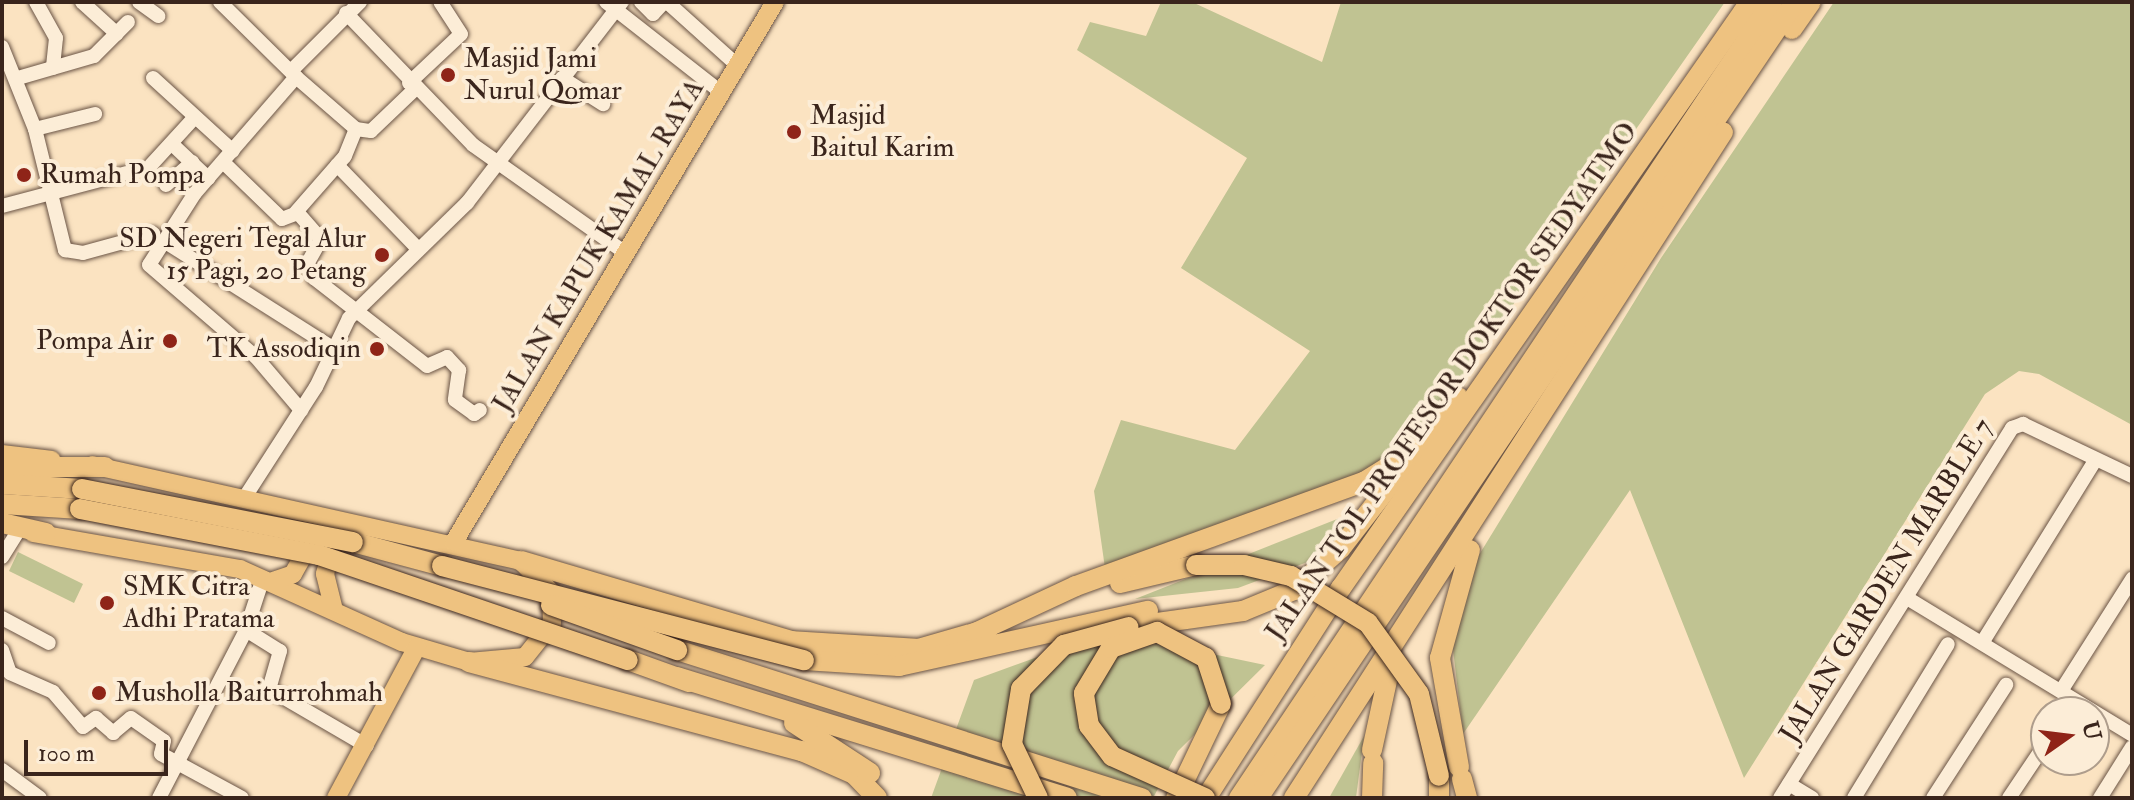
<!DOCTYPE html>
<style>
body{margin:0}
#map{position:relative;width:2134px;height:800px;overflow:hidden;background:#fbe3c1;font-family:"IM FELL Double Pica",serif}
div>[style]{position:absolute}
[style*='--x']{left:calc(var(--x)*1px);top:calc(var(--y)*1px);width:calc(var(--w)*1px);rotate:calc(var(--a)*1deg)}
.green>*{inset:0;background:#c0c392}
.roads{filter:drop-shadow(0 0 2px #6a5445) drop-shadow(0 0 2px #6a5445)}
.minor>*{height:14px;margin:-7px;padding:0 7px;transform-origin:7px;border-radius:7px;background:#fcedd7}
.major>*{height:18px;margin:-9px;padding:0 9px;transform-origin:9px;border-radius:9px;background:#eec280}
.highway>*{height:20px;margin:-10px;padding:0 10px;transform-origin:10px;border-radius:10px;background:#eec280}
.bridges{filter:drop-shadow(0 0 2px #3a251c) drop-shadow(0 0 2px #3a251c)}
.highway-bridge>*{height:20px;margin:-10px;padding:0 10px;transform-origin:10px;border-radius:10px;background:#eec280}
.dots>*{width:22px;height:22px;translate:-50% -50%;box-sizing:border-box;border:4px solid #fcedd7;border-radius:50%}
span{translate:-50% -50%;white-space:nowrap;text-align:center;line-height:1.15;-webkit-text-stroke:8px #fcedd7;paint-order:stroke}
.poi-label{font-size:28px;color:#3a251c}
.left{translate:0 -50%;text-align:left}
.right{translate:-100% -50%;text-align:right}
.street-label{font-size:28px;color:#3a251c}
.frame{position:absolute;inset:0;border:4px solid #3a251c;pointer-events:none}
.north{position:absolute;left:2030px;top:696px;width:80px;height:80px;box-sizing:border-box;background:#fcedd7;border:2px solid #ae9d8c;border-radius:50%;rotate:76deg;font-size:22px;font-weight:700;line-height:32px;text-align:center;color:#3a251c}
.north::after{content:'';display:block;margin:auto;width:28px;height:36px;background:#8f2418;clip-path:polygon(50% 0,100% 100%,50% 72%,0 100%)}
.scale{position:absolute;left:24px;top:740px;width:144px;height:36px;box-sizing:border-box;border:4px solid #3a251c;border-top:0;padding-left:10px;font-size:24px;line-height:28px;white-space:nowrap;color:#3a251c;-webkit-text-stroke:6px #fcedd7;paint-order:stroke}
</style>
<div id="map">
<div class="green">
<div style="clip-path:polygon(1161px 2px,1192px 2px,1322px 62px,1341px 2px,1725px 2px,1466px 372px,1391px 461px,1105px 568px,1094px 491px,1121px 420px,1235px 450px,1310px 351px,1181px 268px,1247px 158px,1077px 50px,1090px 22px,1146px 36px)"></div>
<div style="clip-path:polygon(1834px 2px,2132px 2px,2132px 425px,2039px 374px,2019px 371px,1985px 394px,1744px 778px,1630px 490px,1463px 734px,1452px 641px,1463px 581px,1661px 258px)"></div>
<div style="clip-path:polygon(1360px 510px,1321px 557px,1238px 588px,1135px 599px)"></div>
<div style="clip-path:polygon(18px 552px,83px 584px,74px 603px,9px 571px)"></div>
<div style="clip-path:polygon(1107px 632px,1265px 665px,1178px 751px,1153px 798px,931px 798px,974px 680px)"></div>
<div style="clip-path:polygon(1364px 736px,1356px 798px,1329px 798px)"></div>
</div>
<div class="roads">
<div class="minor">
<div style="--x:36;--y:2;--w:41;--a:60.9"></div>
<div style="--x:56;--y:38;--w:30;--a:96"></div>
<div style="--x:82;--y:2;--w:47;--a:42.4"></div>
<div style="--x:139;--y:2;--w:24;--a:36"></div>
<div style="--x:220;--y:2;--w:107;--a:44.6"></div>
<div style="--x:296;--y:77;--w:154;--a:131"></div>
<div style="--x:195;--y:193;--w:85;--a:122.6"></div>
<div style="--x:149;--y:265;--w:141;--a:40.7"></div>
<div style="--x:256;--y:357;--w:70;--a:49.7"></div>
<div style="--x:606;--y:2;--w:147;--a:38.1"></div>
<div style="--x:641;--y:2;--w:17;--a:45"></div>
<div style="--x:653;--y:14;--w:16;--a:-47"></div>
<div style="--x:667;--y:2;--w:96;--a:42"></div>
<div style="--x:346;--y:13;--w:183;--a:46.1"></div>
<div style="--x:473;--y:145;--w:189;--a:35.3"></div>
<div style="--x:2;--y:47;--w:88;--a:68.1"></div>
<div style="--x:35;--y:129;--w:125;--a:76.1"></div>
<div style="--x:65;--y:250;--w:18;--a:9"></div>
<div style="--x:83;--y:253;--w:73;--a:-15.2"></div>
<div style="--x:291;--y:71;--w:98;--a:-45"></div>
<div style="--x:296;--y:77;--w:79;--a:40.9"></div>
<div style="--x:18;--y:78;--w:79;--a:-16.1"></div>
<div style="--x:94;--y:56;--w:48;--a:-45"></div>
<div style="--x:153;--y:78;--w:108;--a:42.4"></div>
<div style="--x:562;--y:78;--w:49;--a:32.4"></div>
<div style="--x:409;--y:83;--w:71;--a:-43.3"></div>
<div style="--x:461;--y:34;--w:38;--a:-123"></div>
<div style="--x:35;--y:129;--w:62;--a:-14"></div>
<div style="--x:172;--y:144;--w:50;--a:43.4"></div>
<div style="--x:223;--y:162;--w:82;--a:44"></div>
<div style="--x:282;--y:219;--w:17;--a:-21"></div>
<div style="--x:298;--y:213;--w:35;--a:49"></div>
<div style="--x:321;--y:239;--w:29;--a:119"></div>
<div style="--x:307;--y:264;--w:16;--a:63"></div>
<div style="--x:314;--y:278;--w:143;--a:37.9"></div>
<div style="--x:427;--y:366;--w:22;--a:-24"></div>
<div style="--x:447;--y:357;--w:18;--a:47"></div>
<div style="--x:459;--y:370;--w:30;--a:98"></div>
<div style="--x:455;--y:400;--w:24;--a:36"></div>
<div style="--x:474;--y:414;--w:7;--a:-34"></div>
<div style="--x:151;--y:165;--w:64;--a:-47.5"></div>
<div style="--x:337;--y:165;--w:117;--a:46"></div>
<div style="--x:166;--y:185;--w:35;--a:-41"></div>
<div style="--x:2;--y:206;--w:129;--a:-14.8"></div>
<div style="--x:296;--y:212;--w:74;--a:-48.8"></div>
<div style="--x:345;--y:156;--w:29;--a:-68"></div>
<div style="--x:356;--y:129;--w:15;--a:8"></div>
<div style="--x:371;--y:131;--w:61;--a:-43.7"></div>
<div style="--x:164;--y:241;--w:201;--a:32.4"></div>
<div style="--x:245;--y:497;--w:131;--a:-57.2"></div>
<div style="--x:316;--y:387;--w:76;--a:-64.4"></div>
<div style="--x:349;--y:318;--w:165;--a:-44.3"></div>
<div style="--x:467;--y:203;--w:254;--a:-52.4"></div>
<div style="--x:2;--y:557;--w:28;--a:-58"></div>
<div style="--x:1907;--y:598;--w:263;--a:31.3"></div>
<div style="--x:2;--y:618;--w:53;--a:28"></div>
<div style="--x:246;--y:630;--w:40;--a:32"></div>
<div style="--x:280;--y:651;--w:40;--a:106"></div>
<div style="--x:269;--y:689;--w:113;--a:30.2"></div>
<div style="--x:1982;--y:643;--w:216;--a:-58.2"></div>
<div style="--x:2;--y:650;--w:24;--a:71"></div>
<div style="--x:10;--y:673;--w:47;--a:23.8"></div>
<div style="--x:53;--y:692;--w:46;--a:49.4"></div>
<div style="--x:83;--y:727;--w:16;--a:-35"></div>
<div style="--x:96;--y:718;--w:23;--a:41"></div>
<div style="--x:113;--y:733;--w:23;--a:-40"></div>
<div style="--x:131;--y:718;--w:40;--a:34.9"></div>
<div style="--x:164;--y:741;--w:13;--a:103"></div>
<div style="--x:161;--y:754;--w:92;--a:28.5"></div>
<div style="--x:2061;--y:691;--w:133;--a:-57.6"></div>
<div style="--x:2;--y:770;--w:47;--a:36.4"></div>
<div style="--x:1789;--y:784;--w:27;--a:31"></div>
<div style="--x:159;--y:798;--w:189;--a:-62.6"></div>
<div style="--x:246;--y:630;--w:55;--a:-71.9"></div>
<div style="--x:1780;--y:798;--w:437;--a:-57.9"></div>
<div style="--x:2012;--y:428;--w:12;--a:-20"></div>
<div style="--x:2023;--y:424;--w:121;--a:25.5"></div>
<div style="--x:1854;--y:798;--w:180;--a:-58.6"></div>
<div style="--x:1933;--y:798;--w:135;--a:-57.1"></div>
<div style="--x:2009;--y:798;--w:66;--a:-56.1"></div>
<div style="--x:2100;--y:798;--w:60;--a:-57.9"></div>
</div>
<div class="major">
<div style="--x:2;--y:454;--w:50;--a:6.8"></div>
<div style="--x:33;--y:533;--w:210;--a:9.9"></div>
<div style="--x:240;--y:569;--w:178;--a:24.3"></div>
<div style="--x:402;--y:642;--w:70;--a:16.6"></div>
<div style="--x:469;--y:662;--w:56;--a:-5.1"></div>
<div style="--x:525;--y:657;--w:43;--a:-51.5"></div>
<div style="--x:552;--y:623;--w:31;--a:-92"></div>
<div style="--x:551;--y:592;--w:43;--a:-134.1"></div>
<div style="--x:521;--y:561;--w:439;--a:-167.4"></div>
<div style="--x:454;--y:542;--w:628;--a:-59.27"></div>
<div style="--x:333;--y:544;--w:31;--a:105"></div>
<div style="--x:325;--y:574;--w:38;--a:76"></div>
<div style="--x:273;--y:581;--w:21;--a:-19"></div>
<div style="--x:293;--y:574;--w:38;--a:-61"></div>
<div style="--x:336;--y:798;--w:171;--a:-61.8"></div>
</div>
<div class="highway">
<div style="--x:1792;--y:29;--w:33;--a:-55"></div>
<div style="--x:2;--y:467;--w:103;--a:0"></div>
<div style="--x:2;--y:484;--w:80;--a:3.6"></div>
<div style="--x:2;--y:504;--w:78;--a:3.7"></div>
<div style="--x:2;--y:523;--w:45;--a:12.8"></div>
<div style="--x:353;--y:542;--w:92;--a:15.1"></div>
<div style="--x:521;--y:561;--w:282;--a:16.5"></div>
<div style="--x:791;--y:641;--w:127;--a:3.6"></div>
<div style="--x:1120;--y:583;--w:78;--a:-13.3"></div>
<div style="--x:1129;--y:627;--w:115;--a:-8"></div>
<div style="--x:1243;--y:611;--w:55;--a:-22.4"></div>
<div style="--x:1294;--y:590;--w:63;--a:-41.8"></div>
<div style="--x:1341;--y:548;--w:191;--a:-52.2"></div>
<div style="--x:975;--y:633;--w:111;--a:-25"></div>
<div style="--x:1076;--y:586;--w:306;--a:-19.9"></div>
<div style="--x:1364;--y:482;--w:47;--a:-32"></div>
<div style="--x:677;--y:650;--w:488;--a:17.7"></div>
<div style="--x:911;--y:651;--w:80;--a:-15.9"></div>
<div style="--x:628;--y:660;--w:65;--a:19.8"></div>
<div style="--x:804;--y:660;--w:95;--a:3.6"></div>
<div style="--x:899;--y:666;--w:255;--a:-12.5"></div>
<div style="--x:469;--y:662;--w:345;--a:15"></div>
<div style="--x:802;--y:751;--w:57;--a:23.9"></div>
<div style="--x:854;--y:774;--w:33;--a:46"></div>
<div style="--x:677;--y:677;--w:408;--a:17.2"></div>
<div style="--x:794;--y:723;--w:91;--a:33.3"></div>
<div style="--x:1372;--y:750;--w:90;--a:-77.8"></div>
<div style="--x:1459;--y:767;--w:111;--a:-99.9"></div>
<div style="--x:1440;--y:658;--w:112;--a:-74.5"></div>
<div style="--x:1439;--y:776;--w:22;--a:90"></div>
<div style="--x:1462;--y:779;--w:20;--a:75"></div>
<div style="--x:1176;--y:798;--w:104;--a:-64.4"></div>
<div style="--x:1206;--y:798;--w:250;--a:-57.3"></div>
<div style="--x:1341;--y:588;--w:715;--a:-55.09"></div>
<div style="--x:1239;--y:798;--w:958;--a:-56.19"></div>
<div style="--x:1258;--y:798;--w:960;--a:-56"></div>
<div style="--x:1294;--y:798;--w:792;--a:-57.21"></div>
<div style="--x:1372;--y:798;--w:35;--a:-88"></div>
</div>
</div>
<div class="bridges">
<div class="highway-bridge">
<div style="--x:82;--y:489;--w:276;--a:11.1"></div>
<div style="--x:80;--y:509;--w:243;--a:10.9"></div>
<div style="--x:319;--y:555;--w:326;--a:18.8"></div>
<div style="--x:1196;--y:565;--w:48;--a:0"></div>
<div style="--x:1244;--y:565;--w:48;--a:13.2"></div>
<div style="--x:1291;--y:576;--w:90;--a:31.4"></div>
<div style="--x:1368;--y:623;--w:87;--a:54.3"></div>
<div style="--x:1419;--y:694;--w:84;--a:76.3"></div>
<div style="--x:442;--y:566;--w:374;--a:14.6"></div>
<div style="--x:551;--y:605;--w:134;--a:19.7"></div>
<div style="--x:1038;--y:798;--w:60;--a:-115.7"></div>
<div style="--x:1012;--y:744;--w:56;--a:-80.7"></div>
<div style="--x:1021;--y:689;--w:62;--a:-45.7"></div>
<div style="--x:1064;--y:645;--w:67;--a:-15.5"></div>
<div style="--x:1205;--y:798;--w:102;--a:-155.7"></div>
<div style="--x:1112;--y:756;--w:38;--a:-127"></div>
<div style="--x:1089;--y:726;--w:33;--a:-99"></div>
<div style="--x:1084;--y:693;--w:52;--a:-59"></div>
<div style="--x:1111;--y:648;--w:49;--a:-19.2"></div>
<div style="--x:1157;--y:632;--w:55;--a:28"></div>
<div style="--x:1206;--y:658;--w:48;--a:71.9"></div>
</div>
</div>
<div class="dots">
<div style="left:448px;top:75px;background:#8f2418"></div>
<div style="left:794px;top:132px;background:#8f2418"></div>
<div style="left:24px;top:175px;background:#8f2418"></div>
<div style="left:382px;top:255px;background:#8f2418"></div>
<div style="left:170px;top:341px;background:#8f2418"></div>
<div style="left:377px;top:349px;background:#8f2418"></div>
<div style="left:107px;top:603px;background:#8f2418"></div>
<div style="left:99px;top:693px;background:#8f2418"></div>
</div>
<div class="poi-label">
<span class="left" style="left:464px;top:75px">Masjid Jami<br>Nurul Qomar</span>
<span class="left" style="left:810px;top:132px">Masjid<br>Baitul Karim</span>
<span class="left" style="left:40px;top:175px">Rumah Pompa</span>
<span class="right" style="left:366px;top:255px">SD Negeri Tegal Alur<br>15 Pagi, 20 Petang</span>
<span class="right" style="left:154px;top:341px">Pompa Air</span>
<span class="right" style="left:361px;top:349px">TK Assodiqin</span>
<span class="left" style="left:123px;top:603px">SMK Citra<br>Adhi Pratama</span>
<span class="left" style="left:115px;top:693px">Musholla Baiturrohmah</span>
</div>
<div class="street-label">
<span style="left:599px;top:246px;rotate:-59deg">JALAN KAPUK KAMAL RAYA</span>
<span style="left:1452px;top:382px;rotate:-55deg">JALAN TOL PROFESOR DOKTOR SEDYATMO</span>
<span style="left:1887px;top:581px;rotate:-58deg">JALAN GARDEN MARBLE 7</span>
</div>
<div class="frame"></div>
<div class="north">U</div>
<div class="scale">100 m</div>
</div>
